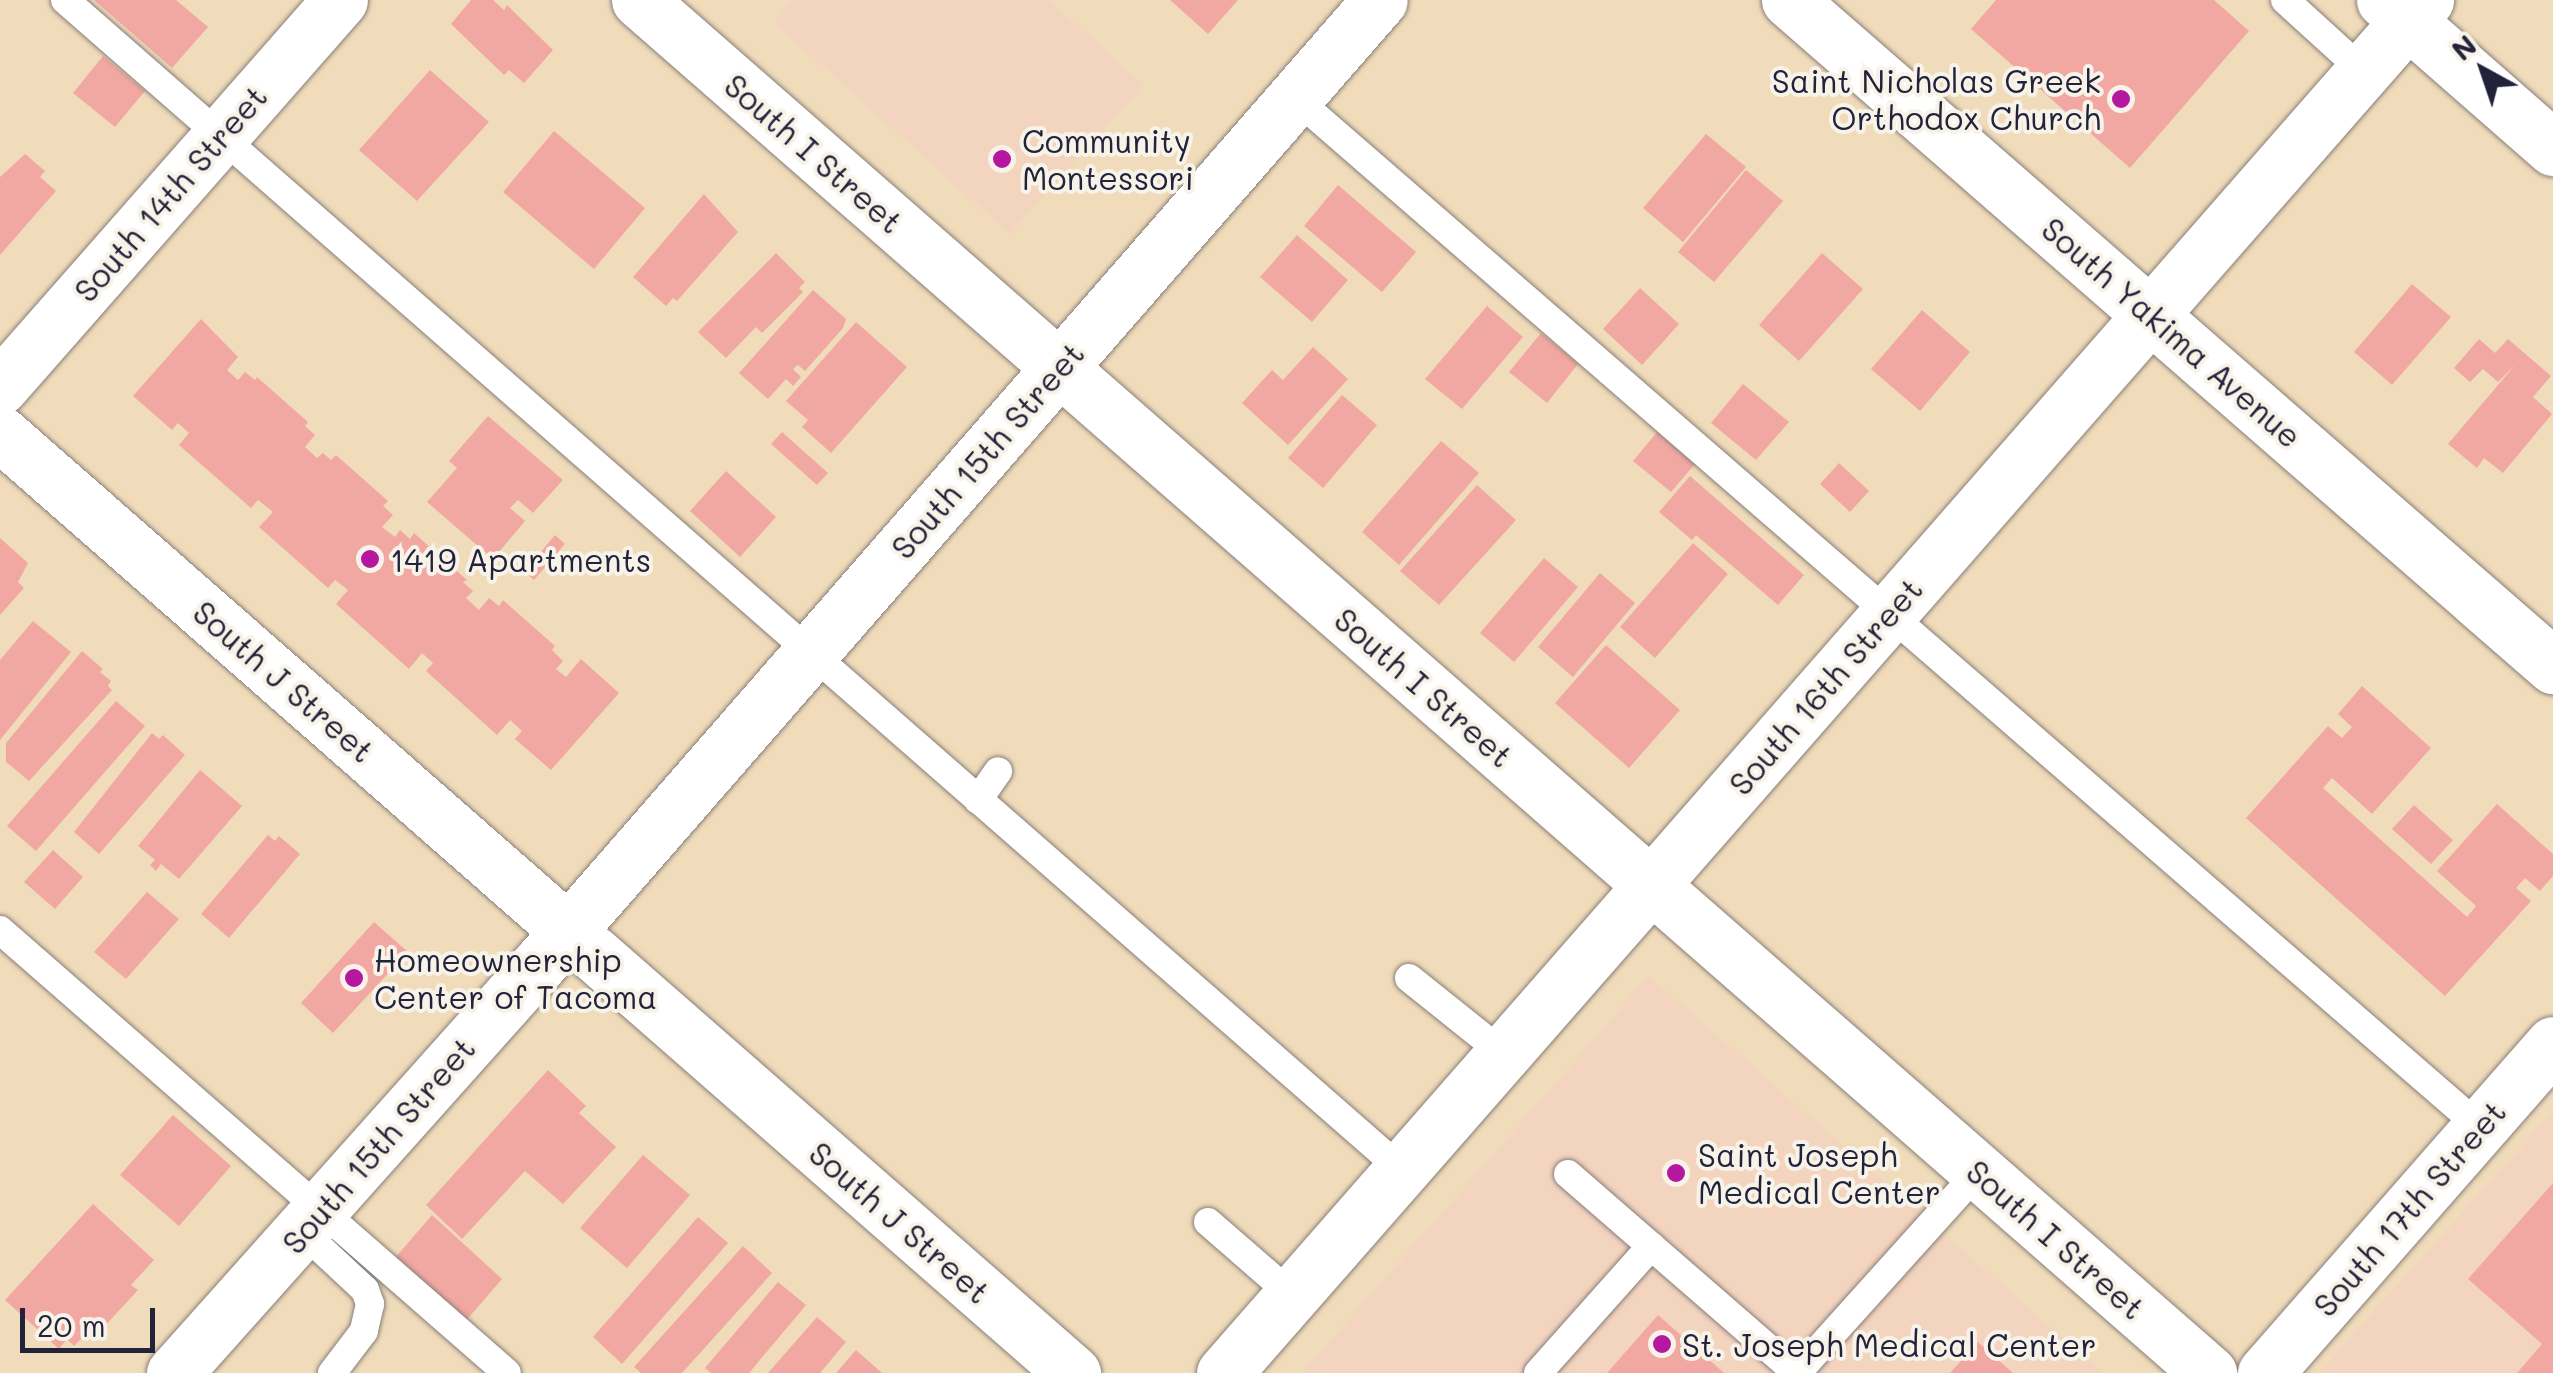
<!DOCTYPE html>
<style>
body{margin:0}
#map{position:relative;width:2553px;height:1373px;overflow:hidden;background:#f0dcba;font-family:Mali,sans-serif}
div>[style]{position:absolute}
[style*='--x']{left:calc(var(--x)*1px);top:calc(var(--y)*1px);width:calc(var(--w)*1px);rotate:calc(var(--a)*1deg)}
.built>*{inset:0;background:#f3d4bf}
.building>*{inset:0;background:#f2a8a2}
.roads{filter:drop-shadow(0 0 2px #897f7a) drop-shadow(0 0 2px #897f7a)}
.lane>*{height:28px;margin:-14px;padding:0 14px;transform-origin:14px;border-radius:14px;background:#fff}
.street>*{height:55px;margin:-27.5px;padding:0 27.5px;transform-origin:27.5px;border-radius:27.5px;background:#fff}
.secondary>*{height:55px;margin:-27.5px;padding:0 27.5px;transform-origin:27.5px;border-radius:27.5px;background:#fff}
.dots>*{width:28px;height:28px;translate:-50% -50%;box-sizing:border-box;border:5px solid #f7f3e8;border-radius:50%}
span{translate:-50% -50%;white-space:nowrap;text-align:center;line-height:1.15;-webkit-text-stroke:8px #f7f3e8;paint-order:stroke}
.poi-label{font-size:32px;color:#22223b}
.right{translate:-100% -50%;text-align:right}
.left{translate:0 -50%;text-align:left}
.street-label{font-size:32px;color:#22223b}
.north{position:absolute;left:2433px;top:20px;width:100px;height:100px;-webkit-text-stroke:8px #f7f3e8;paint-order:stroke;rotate:320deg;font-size:28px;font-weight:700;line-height:40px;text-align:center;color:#22223b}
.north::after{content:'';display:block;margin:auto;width:35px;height:45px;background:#22223b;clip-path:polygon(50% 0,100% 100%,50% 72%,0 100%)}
.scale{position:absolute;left:20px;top:1308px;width:135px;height:45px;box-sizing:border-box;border:5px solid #22223b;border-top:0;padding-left:12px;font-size:30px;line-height:35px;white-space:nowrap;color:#22223b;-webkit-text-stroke:8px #f7f3e8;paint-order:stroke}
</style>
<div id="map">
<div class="built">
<div style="clip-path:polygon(794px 0,1049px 0,1143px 85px,1010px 234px,774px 22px)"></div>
<div style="clip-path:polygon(1649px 976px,2103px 1373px,1302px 1373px)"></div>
<div style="clip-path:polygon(2553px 1112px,2553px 1373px,2318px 1373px)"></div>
</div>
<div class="building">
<div style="clip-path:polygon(94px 0,176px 0,208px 27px,172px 68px)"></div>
<div style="clip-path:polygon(471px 0,493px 0,504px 10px,507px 5px,553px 50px,524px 83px,509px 70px,504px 75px,451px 24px)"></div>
<div style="clip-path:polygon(1170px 0,1238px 0,1208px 34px)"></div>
<div style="clip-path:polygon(1996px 0,2214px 0,2249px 31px,2130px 168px,1971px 29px)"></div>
<div style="clip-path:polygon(103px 56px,145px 91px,115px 127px,73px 93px)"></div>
<div style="clip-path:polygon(430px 70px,489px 122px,417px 201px,359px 150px)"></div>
<div style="clip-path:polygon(554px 131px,645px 208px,594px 269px,503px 192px)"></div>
<div style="clip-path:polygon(1706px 134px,1746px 167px,1683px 242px,1643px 208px)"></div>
<div style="clip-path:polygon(25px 154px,45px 171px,40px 177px,56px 191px,0 255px,0 177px)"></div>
<div style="clip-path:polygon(1746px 170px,1783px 201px,1714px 282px,1678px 252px)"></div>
<div style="clip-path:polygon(1338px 185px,1416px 252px,1382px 292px,1304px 226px)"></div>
<div style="clip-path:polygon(704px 194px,738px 232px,677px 301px,673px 298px,666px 306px,633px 277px)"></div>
<div style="clip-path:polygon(1297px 235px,1348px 280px,1312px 322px,1260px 277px)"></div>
<div style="clip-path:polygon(776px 253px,805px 282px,799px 288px,803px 292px,762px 333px,756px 327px,726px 358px,698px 332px)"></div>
<div style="clip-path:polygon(1822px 253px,1863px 289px,1799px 361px,1759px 325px)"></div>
<div style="clip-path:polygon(2412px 284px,2451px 317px,2392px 385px,2354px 352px)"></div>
<div style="clip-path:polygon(1640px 288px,1679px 324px,1642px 365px,1603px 329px)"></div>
<div style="clip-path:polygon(813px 290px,846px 319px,843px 328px,805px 371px,798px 365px,793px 369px,801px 377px,793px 386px,786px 379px,768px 399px,739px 373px)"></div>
<div style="clip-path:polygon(1487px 306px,1523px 337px,1462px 409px,1425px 379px)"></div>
<div style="clip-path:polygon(1922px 310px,1970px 352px,1920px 411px,1871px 369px)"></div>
<div style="clip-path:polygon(201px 319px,238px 357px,227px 370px,238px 380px,245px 372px,255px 380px,257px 377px,308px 422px,305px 426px,315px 435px,305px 447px,317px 458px,323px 453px,331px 460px,336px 455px,388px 501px,383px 506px,393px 515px,382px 527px,395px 537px,400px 530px,410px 539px,414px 533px,467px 580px,463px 582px,473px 591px,466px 598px,479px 610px,489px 598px,499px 606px,503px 600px,555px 646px,552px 650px,563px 661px,556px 669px,566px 677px,581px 659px,619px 693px,551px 770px,515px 739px,522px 731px,510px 720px,497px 735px,426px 671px,433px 663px,422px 653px,409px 669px,336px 604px,348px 590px,335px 580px,328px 588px,259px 527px,273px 512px,258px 500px,251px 508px,179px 445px,189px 433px,178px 423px,172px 430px,133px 396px)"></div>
<div style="clip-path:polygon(856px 322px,907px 367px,831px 453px,802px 427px,808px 420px,786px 401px)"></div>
<div style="clip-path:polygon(1541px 333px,1578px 364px,1547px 403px,1509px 372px)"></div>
<div style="clip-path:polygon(2479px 339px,2495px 353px,2508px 339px,2551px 376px,2533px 397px,2552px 414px,2503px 473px,2484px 458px,2477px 468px,2448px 444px,2515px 365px,2498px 382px,2483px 369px,2470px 382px,2454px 368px)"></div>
<div style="clip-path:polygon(1313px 347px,1348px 379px,1288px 445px,1242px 403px,1272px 370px,1283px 380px)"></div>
<div style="clip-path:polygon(1743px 384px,1789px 422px,1756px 460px,1711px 423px)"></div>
<div style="clip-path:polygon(1342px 395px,1377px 425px,1323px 488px,1288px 458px)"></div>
<div style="clip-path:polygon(488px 416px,563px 480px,533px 513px,518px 500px,510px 508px,525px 521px,493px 559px,427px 502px,457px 468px,449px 461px)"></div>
<div style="clip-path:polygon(782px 432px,828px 473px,817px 485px,771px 444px)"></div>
<div style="clip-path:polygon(1657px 432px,1695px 464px,1671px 492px,1633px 461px)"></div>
<div style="clip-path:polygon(1441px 441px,1479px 473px,1399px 565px,1362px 532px)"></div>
<div style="clip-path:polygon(1839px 463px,1869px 491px,1850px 512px,1820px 484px)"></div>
<div style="clip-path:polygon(726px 471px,776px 517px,740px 557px,690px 511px)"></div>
<div style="clip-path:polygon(1690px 476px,1804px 575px,1778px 605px,1696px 535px,1692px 540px,1659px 512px)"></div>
<div style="clip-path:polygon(1477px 485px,1516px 520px,1439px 605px,1400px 571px)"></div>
<div style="clip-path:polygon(555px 535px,565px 544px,534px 580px,524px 571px,529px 566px,522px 560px,529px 552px,535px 559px)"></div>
<div style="clip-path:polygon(0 538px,28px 563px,18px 582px,24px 588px,0 615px)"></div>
<div style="clip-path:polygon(1693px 543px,1728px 574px,1655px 658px,1620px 627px)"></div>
<div style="clip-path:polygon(1544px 558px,1578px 587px,1514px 662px,1480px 633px)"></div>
<div style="clip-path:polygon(1600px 573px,1635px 603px,1573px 677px,1538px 647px)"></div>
<div style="clip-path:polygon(33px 621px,71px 652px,0 740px,0 660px)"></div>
<div style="clip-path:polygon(1606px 645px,1680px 710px,1629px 768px,1555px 703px)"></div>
<div style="clip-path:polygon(82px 651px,103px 669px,100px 672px,111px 681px,108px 686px,112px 690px,29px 781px,6px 762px,6px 743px)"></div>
<div style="clip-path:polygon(2362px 686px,2431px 748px,2372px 814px,2332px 778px,2323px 788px,2467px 917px,2476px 906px,2437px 871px,2497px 804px,2553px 854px,2553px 876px,2540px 891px,2525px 878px,2516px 888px,2531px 901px,2445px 996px,2246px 818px,2328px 726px,2342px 738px,2352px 727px,2338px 714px)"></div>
<div style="clip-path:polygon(116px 701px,145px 726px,36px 851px,7px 826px)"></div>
<div style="clip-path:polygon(152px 733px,159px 739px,163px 735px,185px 755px,99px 854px,74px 832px)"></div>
<div style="clip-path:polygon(200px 770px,242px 806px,179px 879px,161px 864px,156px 871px,150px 865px,155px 860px,138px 846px)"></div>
<div style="clip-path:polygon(2414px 805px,2453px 840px,2431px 864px,2392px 829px)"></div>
<div style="clip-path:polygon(268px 835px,275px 841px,279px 836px,300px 854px,229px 938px,201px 914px)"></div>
<div style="clip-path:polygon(53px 850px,83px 877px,55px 909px,24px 882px)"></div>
<div style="clip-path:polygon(147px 892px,179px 919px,126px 979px,94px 952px)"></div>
<div style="clip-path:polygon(374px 922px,408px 952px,333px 1033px,301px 1003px)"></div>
<div style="clip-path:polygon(548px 1070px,586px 1106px,579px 1113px,616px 1147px,563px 1204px,525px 1171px,462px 1239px,426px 1205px)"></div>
<div style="clip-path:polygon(173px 1115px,231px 1166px,179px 1226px,120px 1175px)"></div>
<div style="clip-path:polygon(643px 1155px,690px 1195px,627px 1268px,580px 1228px)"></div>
<div style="clip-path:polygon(2553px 1183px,2553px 1373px,2517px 1373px,2542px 1344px,2468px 1279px)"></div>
<div style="clip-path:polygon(93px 1204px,154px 1260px,131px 1285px,138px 1290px,91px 1341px,85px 1335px,74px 1346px,67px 1339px,59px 1349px,5px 1300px)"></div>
<div style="clip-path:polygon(432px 1215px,502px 1279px,465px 1322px,394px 1259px)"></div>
<div style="clip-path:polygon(698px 1217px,728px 1243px,622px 1364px,593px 1337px)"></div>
<div style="clip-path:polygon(743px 1246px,772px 1273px,682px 1373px,641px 1373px,634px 1367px)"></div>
<div style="clip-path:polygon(778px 1282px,806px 1305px,749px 1373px,711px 1373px,705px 1368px)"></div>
<div style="clip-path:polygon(1658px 1315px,1724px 1373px,1607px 1373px)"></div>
<div style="clip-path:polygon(817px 1317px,846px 1342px,820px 1373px,768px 1373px)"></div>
<div style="clip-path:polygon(1978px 1342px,2013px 1373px,1950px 1373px)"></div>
<div style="clip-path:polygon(856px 1350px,882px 1373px,836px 1373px)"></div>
</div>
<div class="roads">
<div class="lane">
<div style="--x:65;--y:0;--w:1777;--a:41.19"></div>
<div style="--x:2285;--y:0;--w:105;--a:42.3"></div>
<div style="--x:1295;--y:98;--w:1569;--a:40.97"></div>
<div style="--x:978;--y:800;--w:35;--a:-55"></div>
<div style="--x:0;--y:930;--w:673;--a:41.15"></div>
<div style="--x:1409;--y:978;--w:122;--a:38.7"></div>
<div style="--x:1568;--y:1174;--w:303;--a:41"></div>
<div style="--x:1797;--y:1373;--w:270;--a:-48"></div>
<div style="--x:1208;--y:1222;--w:111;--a:41"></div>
<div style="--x:303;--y:1232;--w:85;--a:43.1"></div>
<div style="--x:365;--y:1290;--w:15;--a:70"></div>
<div style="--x:370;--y:1304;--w:28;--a:103"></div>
<div style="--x:364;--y:1331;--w:53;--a:127.3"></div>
<div style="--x:1538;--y:1373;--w:170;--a:-48.3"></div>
</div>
<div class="street">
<div style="--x:639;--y:0;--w:2086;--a:41.17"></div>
<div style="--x:2384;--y:0;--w:225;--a:41.2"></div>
<div style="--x:0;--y:387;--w:515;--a:-48.7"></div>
<div style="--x:1224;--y:1373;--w:1825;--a:-48.8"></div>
<div style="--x:2265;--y:1373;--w:437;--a:-48.8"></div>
</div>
<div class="secondary">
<div style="--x:1789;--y:0;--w:1014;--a:41.08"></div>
<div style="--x:0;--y:433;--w:754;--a:41.24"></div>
<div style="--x:593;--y:953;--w:638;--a:41.19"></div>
<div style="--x:174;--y:1373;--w:551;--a:-48.24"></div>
<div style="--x:541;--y:962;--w:1276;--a:-48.91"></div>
</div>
</div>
<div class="dots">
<div style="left:2121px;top:99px;background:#b5179e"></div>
<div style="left:1002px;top:159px;background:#b5179e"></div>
<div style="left:370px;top:559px;background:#b5179e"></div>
<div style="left:354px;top:978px;background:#b5179e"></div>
<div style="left:1676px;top:1173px;background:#b5179e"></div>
<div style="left:1662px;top:1344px;background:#b5179e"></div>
</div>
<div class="poi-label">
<span class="right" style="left:2101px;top:99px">Saint Nicholas Greek<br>Orthodox Church</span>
<span class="left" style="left:1022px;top:159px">Community<br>Montessori</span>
<span class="left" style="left:390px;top:559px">1419 Apartments</span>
<span class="left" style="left:374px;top:978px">Homeownership<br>Center of Tacoma</span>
<span class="left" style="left:1698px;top:1173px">Saint Joseph<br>Medical Center</span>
<span class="left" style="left:1682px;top:1344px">St. Joseph Medical Center</span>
</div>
<div class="street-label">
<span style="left:814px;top:153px;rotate:41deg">South I Street</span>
<span style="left:170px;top:193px;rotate:-49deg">South 14th Street</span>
<span style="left:2172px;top:332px;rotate:41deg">South Yakima Avenue</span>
<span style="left:987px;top:450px;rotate:-49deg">South 15th Street</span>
<span style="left:284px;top:681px;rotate:41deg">South J Street</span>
<span style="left:1825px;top:686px;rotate:-49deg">South 16th Street</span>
<span style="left:1424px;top:687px;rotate:41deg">South I Street</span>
<span style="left:378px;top:1145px;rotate:-49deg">South 15th Street</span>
<span style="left:2409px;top:1208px;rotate:-49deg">South 17th Street</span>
<span style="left:900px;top:1222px;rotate:41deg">South J Street</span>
<span style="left:2056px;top:1239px;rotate:41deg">South I Street</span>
</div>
<div class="north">N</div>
<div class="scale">20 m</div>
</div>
